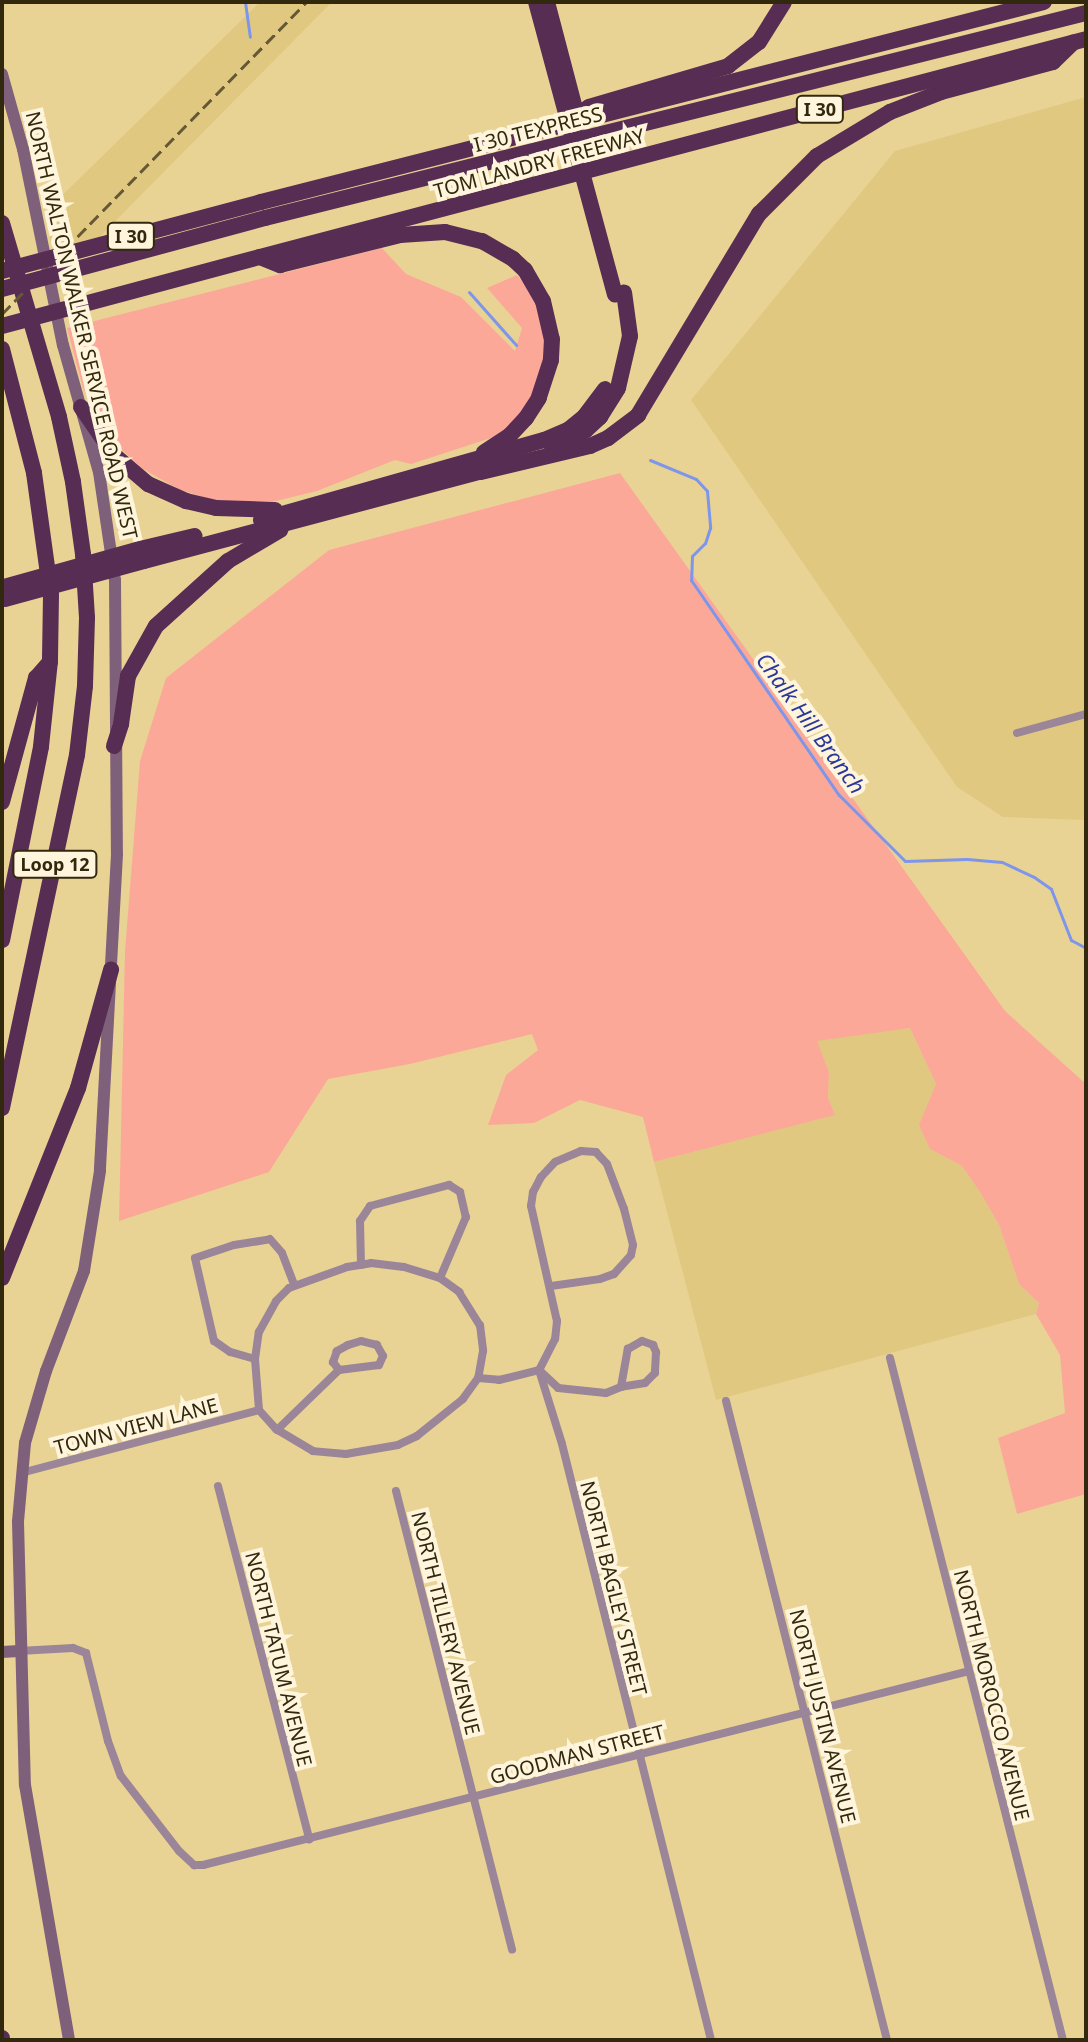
<!DOCTYPE html>
<style>
body{margin:0}
#map{position:relative;width:1088px;height:2042px;overflow:hidden;background:#e9d394;font-family:"Noto Sans",sans-serif}
div>[style]{position:absolute}
[style*='--x']{left:calc(var(--x)*1px);top:calc(var(--y)*1px);width:calc(var(--w)*1px);rotate:calc(var(--a)*1deg)}
.built>*{inset:0;background:#e1c881}
.green>*{inset:0;background:#fca899}
.stream>*{height:3px;margin:-1.5px;padding:0 1.5px;transform-origin:1.5px;border-radius:1.5px;background:#7e96ea}
.street>*{height:8px;margin:-4px;padding:0 4px;transform-origin:4px;border-radius:4px;background:#9b8598}
.secondary>*{height:12px;margin:-6px;padding:0 6px;transform-origin:6px;border-radius:6px;background:#7f607b}
.highway>*{height:16px;margin:-8px;padding:0 8px;transform-origin:8px;border-radius:8px;background:#582d54}
.rail>*{height:3px;margin-top:-1.5px;transform-origin:0;background:repeating-linear-gradient(90deg,#655834 0 12px,transparent 0 18px)}
.highway-bridge>*{height:16px;margin:-8px;padding:0 8px;transform-origin:8px;border-radius:8px;background:#582d54}
span{translate:-50% -50%;white-space:nowrap;text-align:center;line-height:1.15;-webkit-text-stroke:8px #fef5dc;paint-order:stroke}
.shield-label span{padding:2px 6px;background:#fef5dc;border:2px solid;border-radius:6px;-webkit-text-stroke-width:0}
.shield-label{font-size:18px;color:#31280e;font-weight:700}
.street-label{font-size:20px;color:#31280e}
.water-label{font-size:22px;color:#293899;font-style:italic}
.frame{position:absolute;inset:0;border:4px solid #31280e;pointer-events:none}
</style>
<div id="map">
<div class="built">
<div style="clip-path:polygon(260px 2px,332px 2px,59px 278px,44px 213px)"></div>
<div style="clip-path:polygon(1086px 97px,1086px 820px,1003px 817px,957px 787px,691px 400px,895px 151px)"></div>
<div style="clip-path:polygon(910px 1028px,936px 1084px,930px 1149px,962px 1166px,980px 1192px,999px 1225px,1019px 1284px,1039px 1303px,1036px 1314px,716px 1400px,654px 1162px,834px 1115px,828px 1098px,829px 1072px,816px 1040px)"></div>
</div>
<div class="green">
<div style="clip-path:polygon(382px 248px,406px 274px,461px 297px,515px 351px,522px 328px,487px 288px,517px 275px,525px 285px,538px 308px,546px 346px,537px 390px,513px 423px,494px 437px,411px 464px,395px 460px,317px 491px,276px 501px,220px 502px,180px 490px,143px 469px,122px 450px,96px 416px,83px 388px,67px 328px)"></div>
<div style="clip-path:polygon(620px 473px,1005px 1011px,1086px 1084px,1086px 1494px,1017px 1514px,998px 1438px,1065px 1413px,1060px 1355px,1036px 1314px,1039px 1303px,1019px 1284px,999px 1225px,980px 1192px,962px 1166px,930px 1149px,919px 1125px,936px 1084px,910px 1028px,817px 1041px,829px 1072px,828px 1098px,835px 1115px,654px 1162px,643px 1117px,580px 1100px,534px 1123px,488px 1125px,506px 1075px,538px 1050px,532px 1034px,410px 1064px,328px 1079px,269px 1172px,119px 1221px,125px 951px,140px 761px,166px 678px,329px 550px)"></div>
</div>
<div class="stream">
<div style="--x:245;--y:2;--w:35;--a:82"></div>
<div style="--x:469;--y:292;--w:71;--a:48.4"></div>
<div style="--x:650;--y:460;--w:50;--a:22.4"></div>
<div style="--x:696;--y:479;--w:16;--a:47"></div>
<div style="--x:707;--y:491;--w:37;--a:85"></div>
<div style="--x:710;--y:528;--w:16;--a:108"></div>
<div style="--x:705;--y:543;--w:18;--a:135"></div>
<div style="--x:692;--y:556;--w:24;--a:92"></div>
<div style="--x:691;--y:580;--w:261;--a:55.5"></div>
<div style="--x:839;--y:795;--w:93;--a:45"></div>
<div style="--x:905;--y:861;--w:62;--a:-1.8"></div>
<div style="--x:967;--y:859;--w:35;--a:5"></div>
<div style="--x:1002;--y:862;--w:35;--a:25"></div>
<div style="--x:1034;--y:877;--w:21;--a:35"></div>
<div style="--x:1051;--y:889;--w:55;--a:68.6"></div>
<div style="--x:1071;--y:940;--w:17;--a:28"></div>
</div>
<div class="street">
<div style="--x:1017;--y:733;--w:72;--a:-15.4"></div>
<div style="--x:371;--y:1263;--w:33;--a:7"></div>
<div style="--x:404;--y:1267;--w:38;--a:17"></div>
<div style="--x:440;--y:1278;--w:24;--a:36"></div>
<div style="--x:459;--y:1292;--w:39;--a:58"></div>
<div style="--x:480;--y:1325;--w:26;--a:83"></div>
<div style="--x:483;--y:1351;--w:27;--a:100"></div>
<div style="--x:478;--y:1378;--w:26;--a:126"></div>
<div style="--x:463;--y:1399;--w:59;--a:141.2"></div>
<div style="--x:417;--y:1436;--w:21;--a:155"></div>
<div style="--x:398;--y:1445;--w:53;--a:170.2"></div>
<div style="--x:346;--y:1454;--w:33;--a:-175"></div>
<div style="--x:313;--y:1451;--w:43;--a:-149.3"></div>
<div style="--x:276;--y:1429;--w:25;--a:-132"></div>
<div style="--x:259;--y:1410;--w:51;--a:-94.5"></div>
<div style="--x:255;--y:1359;--w:27;--a:-82"></div>
<div style="--x:259;--y:1332;--w:35;--a:-61"></div>
<div style="--x:276;--y:1301;--w:18;--a:-45"></div>
<div style="--x:289;--y:1288;--w:62;--a:-19.9"></div>
<div style="--x:347;--y:1267;--w:24;--a:-9"></div>
<div style="--x:361;--y:1265;--w:44;--a:-91.3"></div>
<div style="--x:360;--y:1221;--w:18;--a:-56"></div>
<div style="--x:370;--y:1206;--w:82;--a:-14.9"></div>
<div style="--x:449;--y:1185;--w:13;--a:32"></div>
<div style="--x:460;--y:1192;--w:26;--a:77"></div>
<div style="--x:466;--y:1217;--w:66;--a:113.1"></div>
<div style="--x:551;--y:1286;--w:49;--a:-8.1"></div>
<div style="--x:600;--y:1279;--w:15;--a:-20"></div>
<div style="--x:614;--y:1274;--w:25;--a:-48"></div>
<div style="--x:631;--y:1255;--w:10;--a:-79"></div>
<div style="--x:633;--y:1245;--w:37;--a:-104"></div>
<div style="--x:624;--y:1209;--w:48;--a:-110.7"></div>
<div style="--x:607;--y:1164;--w:16;--a:-133"></div>
<div style="--x:596;--y:1152;--w:15;--a:-176"></div>
<div style="--x:581;--y:1151;--w:28;--a:157"></div>
<div style="--x:555;--y:1162;--w:21;--a:133"></div>
<div style="--x:541;--y:1177;--w:17;--a:118"></div>
<div style="--x:533;--y:1192;--w:14;--a:98"></div>
<div style="--x:531;--y:1206;--w:118;--a:77.3"></div>
<div style="--x:557;--y:1321;--w:18;--a:96"></div>
<div style="--x:555;--y:1339;--w:35;--a:117"></div>
<div style="--x:539;--y:1370;--w:77;--a:72.7"></div>
<div style="--x:562;--y:1444;--w:614;--a:75.96"></div>
<div style="--x:642;--y:1341;--w:12;--a:20"></div>
<div style="--x:653;--y:1345;--w:8;--a:67"></div>
<div style="--x:656;--y:1352;--w:21;--a:93"></div>
<div style="--x:655;--y:1373;--w:14;--a:135"></div>
<div style="--x:645;--y:1383;--w:24;--a:171"></div>
<div style="--x:621;--y:1387;--w:39;--a:-80"></div>
<div style="--x:628;--y:1349;--w:16;--a:-30"></div>
<div style="--x:890;--y:1358;--w:704;--a:75.77"></div>
<div style="--x:255;--y:1359;--w:26;--a:-164"></div>
<div style="--x:230;--y:1352;--w:19;--a:-145"></div>
<div style="--x:214;--y:1341;--w:85;--a:-102.9"></div>
<div style="--x:195;--y:1258;--w:41;--a:-18.4"></div>
<div style="--x:234;--y:1245;--w:36;--a:-9"></div>
<div style="--x:270;--y:1239;--w:18;--a:49"></div>
<div style="--x:282;--y:1253;--w:34;--a:69"></div>
<div style="--x:478;--y:1378;--w:21;--a:5"></div>
<div style="--x:499;--y:1380;--w:41;--a:-14"></div>
<div style="--x:539;--y:1370;--w:26;--a:43"></div>
<div style="--x:558;--y:1388;--w:48;--a:5.9"></div>
<div style="--x:606;--y:1393;--w:16;--a:-22"></div>
<div style="--x:726;--y:1401;--w:659;--a:75.86"></div>
<div style="--x:277;--y:1430;--w:86;--a:-44.1"></div>
<div style="--x:339;--y:1370;--w:40;--a:-7.1"></div>
<div style="--x:379;--y:1365;--w:10;--a:-66"></div>
<div style="--x:383;--y:1356;--w:13;--a:-119"></div>
<div style="--x:377;--y:1345;--w:16;--a:-166"></div>
<div style="--x:361;--y:1341;--w:14;--a:163"></div>
<div style="--x:348;--y:1345;--w:13;--a:151"></div>
<div style="--x:337;--y:1351;--w:12;--a:110"></div>
<div style="--x:333;--y:1362;--w:10;--a:53"></div>
<div style="--x:21;--y:1473;--w:246;--a:-14.8"></div>
<div style="--x:218;--y:1486;--w:365;--a:75.5"></div>
<div style="--x:396;--y:1491;--w:473;--a:75.8"></div>
<div style="--x:19;--y:1651;--w:54;--a:-3.2"></div>
<div style="--x:73;--y:1648;--w:14;--a:21"></div>
<div style="--x:86;--y:1653;--w:91;--a:76"></div>
<div style="--x:108;--y:1741;--w:37;--a:70"></div>
<div style="--x:121;--y:1776;--w:95;--a:52.3"></div>
<div style="--x:179;--y:1851;--w:21;--a:43"></div>
<div style="--x:194;--y:1865;--w:9;--a:0"></div>
<div style="--x:203;--y:1865;--w:790;--a:-14.21"></div>
</div>
<div class="secondary">
<div style="--x:2;--y:74;--w:78;--a:74.4"></div>
<div style="--x:23;--y:149;--w:200;--a:78.5"></div>
<div style="--x:63;--y:345;--w:132;--a:74.2"></div>
<div style="--x:99;--y:472;--w:109;--a:81.6"></div>
<div style="--x:115;--y:580;--w:274;--a:89.6"></div>
<div style="--x:117;--y:854;--w:317;--a:93.1"></div>
<div style="--x:100;--y:1171;--w:101;--a:99.1"></div>
<div style="--x:84;--y:1271;--w:107;--a:110.8"></div>
<div style="--x:46;--y:1371;--w:75;--a:106.3"></div>
<div style="--x:25;--y:1443;--w:79;--a:95.1"></div>
<div style="--x:18;--y:1522;--w:263;--a:88.5"></div>
<div style="--x:25;--y:1785;--w:259;--a:80.2"></div>
<div style="--x:2;--y:1652;--w:17;--a:-3"></div>
</div>
<div class="highway">
<div style="--x:570;--y:119;--w:22;--a:-32"></div>
<div style="--x:589;--y:107;--w:145;--a:-16.4"></div>
<div style="--x:728;--y:66;--w:39;--a:-38"></div>
<div style="--x:759;--y:42;--w:47;--a:-58"></div>
<div style="--x:261;--y:202;--w:808;--a:-14.33"></div>
<div style="--x:265;--y:218;--w:846;--a:-14.02"></div>
<div style="--x:2;--y:223;--w:202;--a:73.6"></div>
<div style="--x:59;--y:417;--w:66;--a:77.8"></div>
<div style="--x:73;--y:482;--w:73;--a:82.1"></div>
<div style="--x:83;--y:554;--w:64;--a:86.4"></div>
<div style="--x:87;--y:618;--w:68;--a:91.7"></div>
<div style="--x:85;--y:686;--w:69;--a:96.6"></div>
<div style="--x:77;--y:755;--w:361;--a:102"></div>
<div style="--x:260;--y:257;--w:854;--a:-14.78"></div>
<div style="--x:260;--y:257;--w:22;--a:22"></div>
<div style="--x:280;--y:265;--w:124;--a:-14"></div>
<div style="--x:400;--y:235;--w:45;--a:-3.8"></div>
<div style="--x:445;--y:232;--w:38;--a:14"></div>
<div style="--x:482;--y:241;--w:36;--a:30"></div>
<div style="--x:513;--y:259;--w:16;--a:43"></div>
<div style="--x:525;--y:270;--w:36;--a:60"></div>
<div style="--x:543;--y:301;--w:39;--a:77"></div>
<div style="--x:552;--y:339;--w:21;--a:93"></div>
<div style="--x:551;--y:360;--w:40;--a:108"></div>
<div style="--x:539;--y:398;--w:24;--a:123"></div>
<div style="--x:526;--y:418;--w:25;--a:133"></div>
<div style="--x:509;--y:436;--w:30;--a:147"></div>
<div style="--x:2;--y:349;--w:128;--a:75.5"></div>
<div style="--x:34;--y:473;--w:123;--a:82.1"></div>
<div style="--x:51;--y:595;--w:66;--a:90.9"></div>
<div style="--x:50;--y:661;--w:86;--a:96"></div>
<div style="--x:41;--y:747;--w:197;--a:101.4"></div>
<div style="--x:81;--y:407;--w:58;--a:55.5"></div>
<div style="--x:114;--y:455;--w:45;--a:40.5"></div>
<div style="--x:148;--y:484;--w:42;--a:24.1"></div>
<div style="--x:186;--y:501;--w:31;--a:13"></div>
<div style="--x:216;--y:508;--w:59;--a:1.9"></div>
<div style="--x:552;--y:449;--w:38;--a:-29"></div>
<div style="--x:585;--y:431;--w:21;--a:-43"></div>
<div style="--x:600;--y:417;--w:34;--a:-58"></div>
<div style="--x:618;--y:388;--w:53;--a:-77"></div>
<div style="--x:630;--y:336;--w:44;--a:-97.8"></div>
<div style="--x:481;--y:472;--w:112;--a:-13.4"></div>
<div style="--x:590;--y:446;--w:20;--a:-24"></div>
<div style="--x:608;--y:438;--w:38;--a:-37"></div>
<div style="--x:638;--y:415;--w:235;--a:-59"></div>
<div style="--x:759;--y:214;--w:82;--a:-45"></div>
<div style="--x:817;--y:156;--w:85;--a:-31.1"></div>
<div style="--x:890;--y:112;--w:55;--a:-21.4"></div>
<div style="--x:941;--y:92;--w:116;--a:-15"></div>
<div style="--x:1053;--y:62;--w:28;--a:-44"></div>
<div style="--x:261;--y:520;--w:294;--a:-15.8"></div>
<div style="--x:544;--y:440;--w:26;--a:-23"></div>
<div style="--x:568;--y:430;--w:21;--a:-39"></div>
<div style="--x:584;--y:417;--w:35;--a:-53"></div>
<div style="--x:144;--y:548;--w:52;--a:-13.2"></div>
<div style="--x:144;--y:561;--w:357;--a:-14.9"></div>
<div style="--x:114;--y:746;--w:23;--a:-72"></div>
<div style="--x:121;--y:724;--w:49;--a:-81.7"></div>
<div style="--x:128;--y:676;--w:57;--a:-60.8"></div>
<div style="--x:156;--y:626;--w:97;--a:-42.1"></div>
<div style="--x:228;--y:561;--w:61;--a:-30.8"></div>
<div style="--x:2;--y:802;--w:129;--a:-74.7"></div>
<div style="--x:36;--y:678;--w:21;--a:-49"></div>
<div style="--x:2;--y:1278;--w:205;--a:-68.2"></div>
<div style="--x:78;--y:1088;--w:123;--a:-74.4"></div>
<div style="--x:2;--y:2038;--w:2;--a:90"></div>
</div>
<div class="rail">
<div style="--x:2;--y:314;--w:436;--a:-45.7"></div>
</div>
<div class="highway-bridge">
<div style="--x:536;--y:2;--w:303;--a:74.9"></div>
<div style="--x:547;--y:2;--w:126;--a:75.3"></div>
<div style="--x:2;--y:271;--w:268;--a:-14.9"></div>
<div style="--x:2;--y:289;--w:272;--a:-15.1"></div>
<div style="--x:2;--y:326;--w:267;--a:-15"></div>
<div style="--x:4;--y:587;--w:145;--a:-15.6"></div>
<div style="--x:5;--y:599;--w:144;--a:-15.3"></div>
</div>
<div class="shield-label">
<span style="left:820px;top:109px">I 30</span>
<span style="left:131px;top:236px">I 30</span>
<span style="left:55px;top:864px">Loop 12</span>
</div>
<div class="street-label">
<span style="left:538px;top:129px;rotate:-14deg">I 30 TEXPRESS</span>
<span style="left:539px;top:163px;rotate:-15deg">TOM LANDRY FREEWAY</span>
<span style="left:82px;top:325px;rotate:77deg">NORTH WALTON WALKER SERVICE ROAD WEST</span>
<span style="left:136px;top:1426px;rotate:-15deg">TOWN VIEW LANE</span>
<span style="left:614px;top:1588px;rotate:76deg">NORTH BAGLEY STREET</span>
<span style="left:446px;top:1623px;rotate:76deg">NORTH TILLERY AVENUE</span>
<span style="left:279px;top:1659px;rotate:76deg">NORTH TATUM AVENUE</span>
<span style="left:992px;top:1695px;rotate:76deg">NORTH MOROCCO AVENUE</span>
<span style="left:823px;top:1716px;rotate:76deg">NORTH JUSTIN AVENUE</span>
<span style="left:577px;top:1754px;rotate:-15deg">GOODMAN STREET</span>
</div>
<div class="water-label">
<span style="left:811px;top:723px;rotate:54deg">Chalk Hill Branch</span>
</div>
<div class="frame"></div>
</div>
